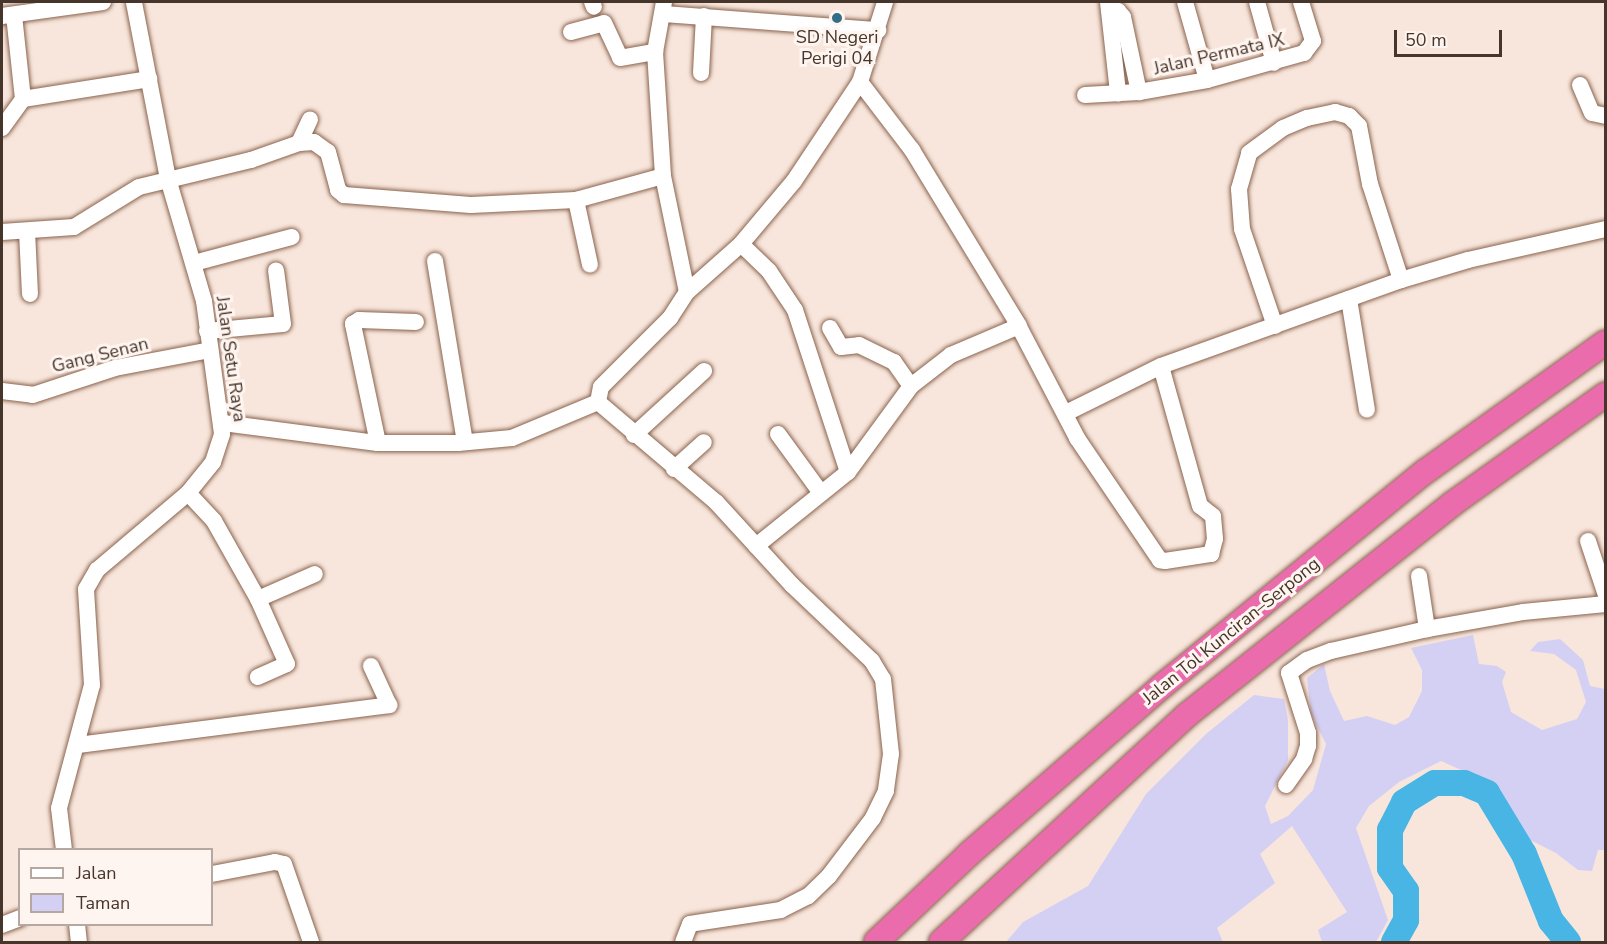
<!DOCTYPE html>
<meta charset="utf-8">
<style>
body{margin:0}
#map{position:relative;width:1607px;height:944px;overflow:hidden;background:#f8e6dc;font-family:"Nunito Sans",sans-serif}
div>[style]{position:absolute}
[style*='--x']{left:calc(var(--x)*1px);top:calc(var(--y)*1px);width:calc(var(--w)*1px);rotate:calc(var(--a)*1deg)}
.green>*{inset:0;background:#d4d0f4}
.river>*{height:26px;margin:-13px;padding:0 13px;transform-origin:13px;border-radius:13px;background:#48b5e5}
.roads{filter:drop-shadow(0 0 2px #8a634d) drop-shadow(0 0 2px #8a634d)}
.minor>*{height:16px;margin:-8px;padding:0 8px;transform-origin:8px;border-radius:8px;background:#fff}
.highway>*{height:24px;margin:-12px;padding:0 12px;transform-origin:12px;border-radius:12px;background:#ea6cad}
.dots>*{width:16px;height:16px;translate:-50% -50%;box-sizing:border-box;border:3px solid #fff5f0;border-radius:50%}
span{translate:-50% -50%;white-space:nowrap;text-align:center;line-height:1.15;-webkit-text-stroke:6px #fff5f0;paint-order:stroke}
.poi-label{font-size:18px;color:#46352b}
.street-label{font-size:18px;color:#46352b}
.frame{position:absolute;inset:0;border:3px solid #46352b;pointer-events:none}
.legend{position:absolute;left:18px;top:848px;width:195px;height:78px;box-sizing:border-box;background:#fff5f0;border:2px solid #b5a8a1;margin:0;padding:8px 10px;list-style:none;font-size:18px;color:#46352b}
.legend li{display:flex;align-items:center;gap:12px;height:30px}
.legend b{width:30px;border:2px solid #b5a8a1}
.scale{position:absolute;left:1394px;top:30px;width:108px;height:27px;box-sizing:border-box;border:3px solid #46352b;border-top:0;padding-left:8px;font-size:18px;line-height:21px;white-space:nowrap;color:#46352b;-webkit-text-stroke:4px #fff5f0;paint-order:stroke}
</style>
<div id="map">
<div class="green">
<div style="clip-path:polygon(1473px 635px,1479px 664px,1497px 666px,1506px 672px,1502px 682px,1511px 712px,1542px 730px,1577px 719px,1586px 702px,1576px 670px,1554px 654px,1530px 651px,1538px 642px,1560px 639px,1583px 660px,1590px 686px,1605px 689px,1605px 850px,1598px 850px,1592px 871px,1578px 870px,1556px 853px,1528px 839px,1504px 797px,1488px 782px,1441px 761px,1399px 782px,1369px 806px,1356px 828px,1388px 920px,1376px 942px,1322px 942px,1318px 930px,1347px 912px,1292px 826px,1260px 854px,1275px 883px,1217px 928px,1223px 942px,1006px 942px,1023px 922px,1088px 886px,1146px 794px,1206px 734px,1254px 695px,1284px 699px,1288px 720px,1288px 760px,1265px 806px,1271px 824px,1288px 816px,1313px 790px,1326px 744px,1311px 714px,1307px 678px,1324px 664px,1330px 691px,1344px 721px,1367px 716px,1395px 725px,1409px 717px,1422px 691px,1422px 670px,1411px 648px)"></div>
</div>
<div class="river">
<div style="--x:1394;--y:942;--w:25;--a:-61"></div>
<div style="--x:1406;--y:920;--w:29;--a:-90"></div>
<div style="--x:1406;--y:891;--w:28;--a:-125"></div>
<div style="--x:1390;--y:868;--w:38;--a:-90"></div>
<div style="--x:1390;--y:830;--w:31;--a:-63"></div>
<div style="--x:1404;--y:802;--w:36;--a:-32"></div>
<div style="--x:1435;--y:783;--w:29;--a:0"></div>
<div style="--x:1464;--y:783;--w:25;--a:23"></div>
<div style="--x:1487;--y:793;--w:71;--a:58.8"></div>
<div style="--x:1524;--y:854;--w:72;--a:68.1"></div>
<div style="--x:1551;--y:921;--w:27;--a:51"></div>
</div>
<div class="roads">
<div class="minor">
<div style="--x:592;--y:2;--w:5;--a:68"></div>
<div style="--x:664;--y:2;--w:51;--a:100.2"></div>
<div style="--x:655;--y:52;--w:124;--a:86.3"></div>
<div style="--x:663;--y:176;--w:118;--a:78.3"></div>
<div style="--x:1108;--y:2;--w:92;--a:83.7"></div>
<div style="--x:1185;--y:2;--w:81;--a:74.2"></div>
<div style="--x:1257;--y:2;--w:63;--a:74.4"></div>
<div style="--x:1109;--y:10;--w:9;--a:6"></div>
<div style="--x:1118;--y:11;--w:8;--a:50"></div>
<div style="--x:1123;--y:17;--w:77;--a:78"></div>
<div style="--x:664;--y:14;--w:215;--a:4.3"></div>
<div style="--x:14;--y:15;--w:84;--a:83.9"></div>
<div style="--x:2;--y:16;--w:102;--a:-7.9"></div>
<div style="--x:571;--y:32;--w:34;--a:-15"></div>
<div style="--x:604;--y:23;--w:38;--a:65"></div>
<div style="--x:620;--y:58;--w:36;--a:-10"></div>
<div style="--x:701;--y:73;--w:57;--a:-87"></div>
<div style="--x:860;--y:82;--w:86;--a:52.6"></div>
<div style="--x:912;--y:150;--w:202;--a:58.7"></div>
<div style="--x:1017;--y:323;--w:130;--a:62.4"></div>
<div style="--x:1077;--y:438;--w:148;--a:55.8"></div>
<div style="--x:1160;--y:560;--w:5;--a:11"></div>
<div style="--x:1165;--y:561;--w:47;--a:-8.7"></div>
<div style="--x:1211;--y:554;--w:16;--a:-75"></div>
<div style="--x:1215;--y:539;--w:23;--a:-95"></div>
<div style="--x:1213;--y:516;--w:16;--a:-142"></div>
<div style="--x:1200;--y:506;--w:145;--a:-105.6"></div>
<div style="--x:1580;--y:85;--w:30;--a:67"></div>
<div style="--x:1592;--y:113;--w:14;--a:12"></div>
<div style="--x:1085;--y:95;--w:54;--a:-3.2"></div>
<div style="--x:1139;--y:92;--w:69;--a:-10"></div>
<div style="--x:1207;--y:80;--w:101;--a:-15.6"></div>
<div style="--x:1304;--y:53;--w:15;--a:-53"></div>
<div style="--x:1313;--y:41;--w:41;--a:-107.1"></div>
<div style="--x:2;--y:128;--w:36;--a:-54"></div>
<div style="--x:23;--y:99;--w:128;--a:-9"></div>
<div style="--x:299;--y:143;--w:15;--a:-4"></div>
<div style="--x:314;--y:142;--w:17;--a:36"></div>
<div style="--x:328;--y:152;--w:39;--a:75"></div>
<div style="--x:338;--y:190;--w:8;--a:40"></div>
<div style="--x:344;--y:195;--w:127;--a:4.5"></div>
<div style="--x:471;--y:205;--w:105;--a:-2.7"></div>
<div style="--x:576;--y:200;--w:90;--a:-15.4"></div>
<div style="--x:576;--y:200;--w:66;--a:77.8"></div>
<div style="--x:27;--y:231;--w:63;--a:87.3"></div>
<div style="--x:2;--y:232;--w:72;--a:-4"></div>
<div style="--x:74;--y:227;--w:76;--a:-31.6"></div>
<div style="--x:139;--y:187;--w:115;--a:-13.6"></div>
<div style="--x:251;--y:160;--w:51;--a:-19.5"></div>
<div style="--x:299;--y:143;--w:26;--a:-65"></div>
<div style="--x:741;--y:244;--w:39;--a:44"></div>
<div style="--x:769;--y:271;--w:47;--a:56.3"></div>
<div style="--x:795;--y:310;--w:170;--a:71.9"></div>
<div style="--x:435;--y:261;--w:183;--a:80.6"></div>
<div style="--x:194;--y:263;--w:101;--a:-14.9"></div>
<div style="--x:1349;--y:299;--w:112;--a:80.8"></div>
<div style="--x:1275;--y:326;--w:102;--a:-108.8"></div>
<div style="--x:1242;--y:229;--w:40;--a:-94.3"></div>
<div style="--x:1239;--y:189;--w:37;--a:-74"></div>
<div style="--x:1249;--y:153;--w:42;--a:-36.3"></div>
<div style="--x:1283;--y:128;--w:26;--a:-23"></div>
<div style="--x:1307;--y:118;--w:29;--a:-12"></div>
<div style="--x:1335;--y:112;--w:15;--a:16"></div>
<div style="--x:1349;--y:116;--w:14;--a:45"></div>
<div style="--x:1359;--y:126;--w:59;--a:79.3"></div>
<div style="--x:1370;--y:184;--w:101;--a:72.1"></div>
<div style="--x:830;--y:328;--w:22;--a:60"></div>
<div style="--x:841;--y:347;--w:18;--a:-6"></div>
<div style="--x:859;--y:345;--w:39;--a:26"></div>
<div style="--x:894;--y:362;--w:29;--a:55"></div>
<div style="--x:207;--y:331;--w:76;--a:-5.3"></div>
<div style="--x:283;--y:324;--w:54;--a:-97.4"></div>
<div style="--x:2;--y:391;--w:31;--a:7"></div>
<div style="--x:33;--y:395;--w:86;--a:-18.2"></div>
<div style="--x:115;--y:368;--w:97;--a:-10.7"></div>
<div style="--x:598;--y:402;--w:155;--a:40.3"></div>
<div style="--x:716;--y:502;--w:113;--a:47.5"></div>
<div style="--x:792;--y:585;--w:110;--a:43.5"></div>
<div style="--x:872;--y:661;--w:21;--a:59"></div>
<div style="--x:883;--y:679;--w:75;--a:83.9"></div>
<div style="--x:891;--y:754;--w:37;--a:98"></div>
<div style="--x:886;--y:791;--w:30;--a:116"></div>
<div style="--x:873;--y:818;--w:73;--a:127.2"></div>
<div style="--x:829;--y:876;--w:29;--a:136"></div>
<div style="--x:808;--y:896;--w:30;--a:153"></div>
<div style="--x:781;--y:910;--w:92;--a:171.3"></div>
<div style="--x:690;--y:924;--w:19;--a:111"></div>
<div style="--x:598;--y:402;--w:15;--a:-79"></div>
<div style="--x:601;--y:387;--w:98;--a:-45"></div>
<div style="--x:670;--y:318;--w:31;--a:-57"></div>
<div style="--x:687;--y:292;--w:72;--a:-41.6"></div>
<div style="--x:741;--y:244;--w:82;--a:-49.9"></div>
<div style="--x:794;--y:181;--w:119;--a:-56.3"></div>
<div style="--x:860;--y:82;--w:84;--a:-72.6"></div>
<div style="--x:1066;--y:413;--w:106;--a:-26.3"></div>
<div style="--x:1161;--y:366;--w:255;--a:-19.7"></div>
<div style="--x:1401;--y:280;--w:70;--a:-16.6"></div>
<div style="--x:1468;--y:260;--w:141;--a:-12.7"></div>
<div style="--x:223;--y:423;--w:156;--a:7.4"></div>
<div style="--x:378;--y:443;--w:80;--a:0"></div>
<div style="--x:458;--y:443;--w:54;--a:-5.3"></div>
<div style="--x:512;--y:438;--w:93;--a:-22.7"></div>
<div style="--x:778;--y:434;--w:73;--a:53.9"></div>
<div style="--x:634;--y:435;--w:95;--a:-42.4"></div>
<div style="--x:378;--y:443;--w:122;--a:-101.9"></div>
<div style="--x:353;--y:324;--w:7;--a:-34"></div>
<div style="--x:359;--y:320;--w:57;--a:2"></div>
<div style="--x:674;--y:469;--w:40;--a:-42"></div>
<div style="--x:188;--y:493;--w:38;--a:47"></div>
<div style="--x:214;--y:521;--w:90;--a:60.6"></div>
<div style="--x:258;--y:599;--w:71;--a:66"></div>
<div style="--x:287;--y:664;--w:32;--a:156"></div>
<div style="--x:1588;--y:541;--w:57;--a:71.6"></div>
<div style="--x:756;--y:546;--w:118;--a:-38.8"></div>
<div style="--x:848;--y:472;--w:107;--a:-53.8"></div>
<div style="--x:911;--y:386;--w:51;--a:-37.8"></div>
<div style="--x:951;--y:355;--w:74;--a:-23.1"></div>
<div style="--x:1419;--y:576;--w:54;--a:81.4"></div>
<div style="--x:258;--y:599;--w:62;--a:-23.7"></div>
<div style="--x:78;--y:745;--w:314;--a:-7.3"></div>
<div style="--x:389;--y:705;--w:43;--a:-114.8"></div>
<div style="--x:1286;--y:785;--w:32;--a:-55"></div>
<div style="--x:1304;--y:759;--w:14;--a:-73"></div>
<div style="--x:1308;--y:746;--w:13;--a:-90"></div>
<div style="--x:1308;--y:733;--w:63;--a:-107.6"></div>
<div style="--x:1289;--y:673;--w:22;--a:-36"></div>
<div style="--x:1307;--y:660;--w:26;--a:-21"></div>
<div style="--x:1331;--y:651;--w:98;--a:-12.9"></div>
<div style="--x:1427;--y:629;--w:97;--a:-10"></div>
<div style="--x:1523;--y:612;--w:83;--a:-5.5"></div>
<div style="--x:64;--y:850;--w:42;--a:-96.8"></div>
<div style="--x:59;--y:808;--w:127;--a:-75"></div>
<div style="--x:92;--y:685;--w:96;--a:-93.6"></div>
<div style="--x:86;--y:589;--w:22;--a:-60"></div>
<div style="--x:97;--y:570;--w:119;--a:-40.2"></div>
<div style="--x:188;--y:493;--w:40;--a:-51"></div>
<div style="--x:213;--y:462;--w:29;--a:-72"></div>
<div style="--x:222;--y:434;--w:134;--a:-97.7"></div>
<div style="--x:204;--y:301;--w:127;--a:-106.4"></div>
<div style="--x:168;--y:179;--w:180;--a:-100.9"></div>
<div style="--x:212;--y:874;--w:64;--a:-10.8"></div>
<div style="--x:275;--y:862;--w:9;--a:13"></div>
<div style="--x:284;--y:864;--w:83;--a:70.9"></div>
<div style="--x:77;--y:924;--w:18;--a:84"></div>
<div style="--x:2;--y:925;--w:19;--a:-21"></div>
</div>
<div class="highway">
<div style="--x:876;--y:942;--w:129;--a:-43.4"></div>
<div style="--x:970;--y:853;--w:254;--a:-41"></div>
<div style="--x:1162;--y:686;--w:340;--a:-39.2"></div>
<div style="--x:1426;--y:471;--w:221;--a:-35.6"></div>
<div style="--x:941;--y:942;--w:335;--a:-42.7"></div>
<div style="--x:1187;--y:715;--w:339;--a:-38.5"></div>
<div style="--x:1452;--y:504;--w:189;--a:-35.5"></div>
</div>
</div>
<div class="dots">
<div style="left:837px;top:18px;background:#346d87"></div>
</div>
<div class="poi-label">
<span style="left:837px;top:48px">SD Negeri<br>Perigi 04</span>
</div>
<div class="street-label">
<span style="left:1219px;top:54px;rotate:-13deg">Jalan Permata IX</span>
<span style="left:100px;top:355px;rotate:-14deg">Gang Senan</span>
<span style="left:231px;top:359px;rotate:82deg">Jalan Setu Raya</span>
<span style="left:1231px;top:631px;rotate:-39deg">Jalan Tol Kunciran–Serpong</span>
</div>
<div class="frame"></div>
<ul class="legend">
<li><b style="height:8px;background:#fff"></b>Jalan</li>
<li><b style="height:16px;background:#d4d0f4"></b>Taman</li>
</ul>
<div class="scale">50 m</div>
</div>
